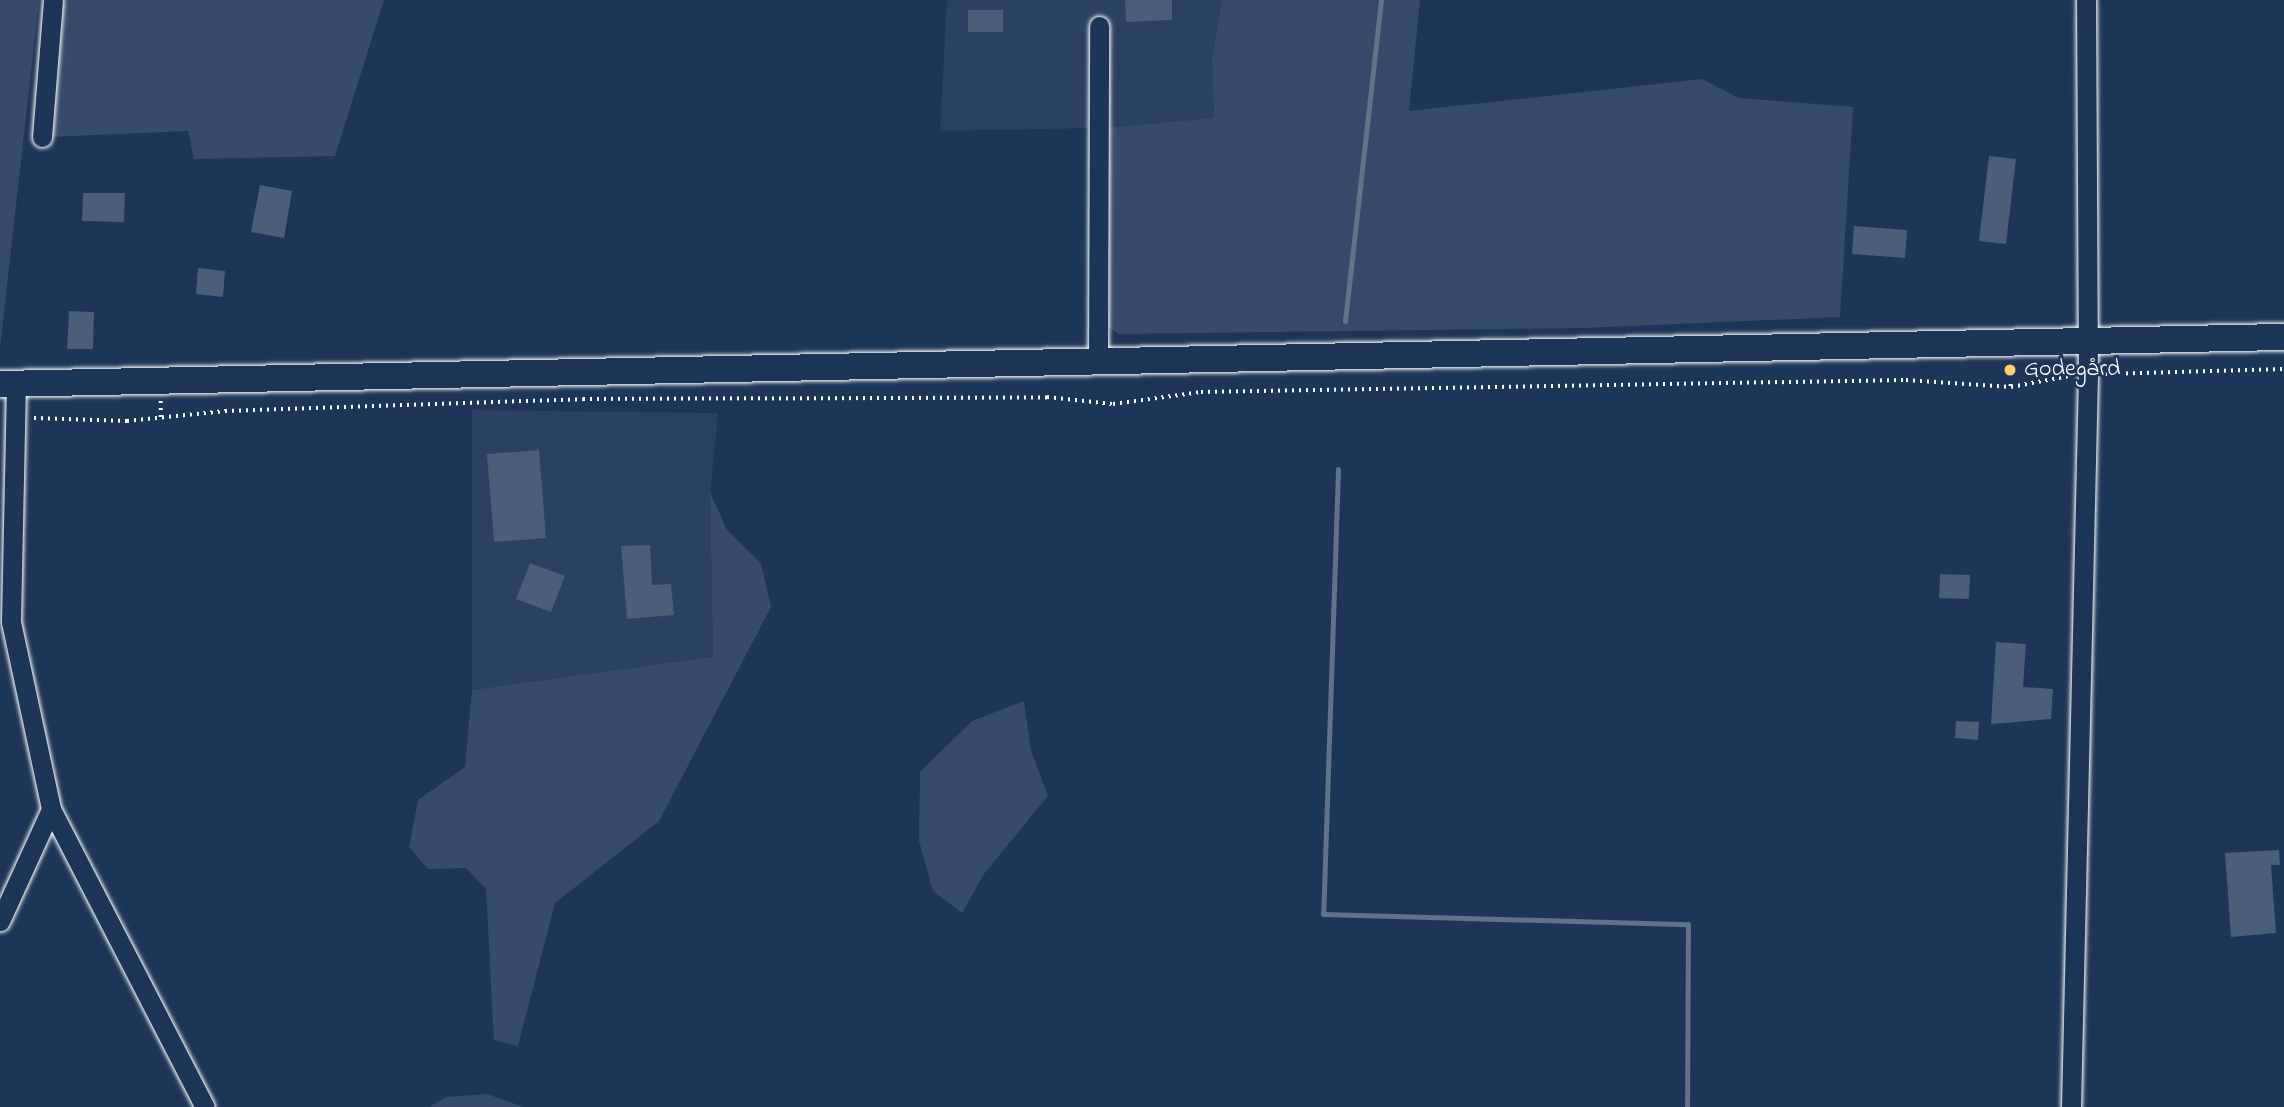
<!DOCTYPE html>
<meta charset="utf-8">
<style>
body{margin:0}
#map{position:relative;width:2284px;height:1107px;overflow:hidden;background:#1d3557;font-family:"Indie Flower",sans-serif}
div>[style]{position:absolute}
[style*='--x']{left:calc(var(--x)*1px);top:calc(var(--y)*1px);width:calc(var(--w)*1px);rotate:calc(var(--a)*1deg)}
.built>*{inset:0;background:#2a4161}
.green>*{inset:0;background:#364b69}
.stream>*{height:5px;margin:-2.5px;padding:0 2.5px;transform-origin:2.5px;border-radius:2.5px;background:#617289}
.building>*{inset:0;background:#4a5d79}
.path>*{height:3.5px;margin-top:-1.75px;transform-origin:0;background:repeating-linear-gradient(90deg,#fff 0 2px,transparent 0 7px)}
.roads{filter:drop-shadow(0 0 2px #fff) drop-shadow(0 0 2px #fff)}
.minor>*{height:19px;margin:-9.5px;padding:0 9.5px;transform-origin:9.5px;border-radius:9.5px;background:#1d3557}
.secondary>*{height:26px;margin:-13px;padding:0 13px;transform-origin:13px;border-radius:13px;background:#1d3557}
.dots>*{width:19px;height:19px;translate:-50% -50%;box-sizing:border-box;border:4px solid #1d3557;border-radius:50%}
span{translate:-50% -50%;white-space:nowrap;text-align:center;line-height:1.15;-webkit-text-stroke:5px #1d3557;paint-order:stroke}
.poi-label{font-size:24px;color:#fff}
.left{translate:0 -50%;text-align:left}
</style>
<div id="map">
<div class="built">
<div style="clip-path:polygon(947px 0,1222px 0,1212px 59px,1214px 118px,1104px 128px,940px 131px)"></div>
<div style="clip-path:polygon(472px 410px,718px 413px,710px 493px,713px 658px,472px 690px)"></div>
</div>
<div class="green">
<div style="clip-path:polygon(0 0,39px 0,0 349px)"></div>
<div style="clip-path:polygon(62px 0,384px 0,335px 156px,194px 159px,188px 131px,50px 137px)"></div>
<div style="clip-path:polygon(1222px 0,1420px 0,1409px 111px,1702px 79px,1739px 98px,1853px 107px,1840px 317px,1585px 328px,1119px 334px,1106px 326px,1104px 128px,1214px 118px,1212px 59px)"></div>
<div style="clip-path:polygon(710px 492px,727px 530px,761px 563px,771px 607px,659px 821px,555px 903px,518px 1046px,494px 1040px,486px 889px,466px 868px,428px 869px,409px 847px,418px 800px,465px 767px,472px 690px,713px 657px)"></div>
<div style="clip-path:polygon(1024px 701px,1031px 751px,1048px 796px,984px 874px,962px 913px,933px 891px,919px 841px,920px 772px,972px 721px)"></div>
<div style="clip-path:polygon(487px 1094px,524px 1107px,429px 1107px,446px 1097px)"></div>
</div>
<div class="stream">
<div style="--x:1345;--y:321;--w:323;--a:-83.6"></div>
<div style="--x:1338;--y:469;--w:445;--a:91.9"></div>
<div style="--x:1323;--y:914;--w:365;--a:1.6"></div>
<div style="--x:1688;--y:924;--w:183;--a:90.3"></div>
</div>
<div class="building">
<div style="clip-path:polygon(1125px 0,1172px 0,1172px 20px,1126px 22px)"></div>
<div style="clip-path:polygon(968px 10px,1003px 10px,1003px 32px,968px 32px)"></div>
<div style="clip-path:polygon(1989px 156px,2016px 159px,2006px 244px,1979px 241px)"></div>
<div style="clip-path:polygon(260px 185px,292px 191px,284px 238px,251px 232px)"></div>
<div style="clip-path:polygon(83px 193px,125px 193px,124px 222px,82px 221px)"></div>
<div style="clip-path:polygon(1854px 226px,1907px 230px,1905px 258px,1852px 254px)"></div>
<div style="clip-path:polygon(198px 268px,225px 271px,223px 297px,196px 294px)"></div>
<div style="clip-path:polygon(69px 311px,94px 312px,93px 349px,67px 349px)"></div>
<div style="clip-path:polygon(539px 450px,546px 538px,494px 542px,487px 454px)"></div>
<div style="clip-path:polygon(650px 545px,652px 585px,671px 584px,674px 615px,627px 619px,621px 546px)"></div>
<div style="clip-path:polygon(530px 563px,565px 576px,551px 612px,516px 599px)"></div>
<div style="clip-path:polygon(1940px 574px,1970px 575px,1969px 599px,1939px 598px)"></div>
<div style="clip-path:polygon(1996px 642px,2026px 644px,2023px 687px,2053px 689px,2051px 719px,1991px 724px)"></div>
<div style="clip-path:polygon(1956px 721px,1979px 722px,1978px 740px,1955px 738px)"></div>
<div style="clip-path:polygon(2279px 850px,2280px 865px,2271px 865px,2276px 933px,2231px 937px,2225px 853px)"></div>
</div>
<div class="path">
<div style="--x:2010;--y:370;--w:17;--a:87"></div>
<div style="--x:2105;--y:374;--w:179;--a:-1.6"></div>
<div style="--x:161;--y:401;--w:19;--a:90"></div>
<div style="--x:34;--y:418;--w:93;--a:1.8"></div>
<div style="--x:127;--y:421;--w:99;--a:-5.8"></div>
<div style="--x:225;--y:411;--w:358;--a:-1.9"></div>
<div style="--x:583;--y:399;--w:464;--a:-0.2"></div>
<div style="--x:1047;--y:397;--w:66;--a:6.1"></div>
<div style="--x:1113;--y:404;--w:89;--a:-7.8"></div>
<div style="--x:1201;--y:392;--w:705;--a:-0.98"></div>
<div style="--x:1906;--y:380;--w:105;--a:3.8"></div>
<div style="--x:2011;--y:387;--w:59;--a:-10.7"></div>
</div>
<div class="roads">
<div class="minor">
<div style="--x:42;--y:137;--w:137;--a:-85.4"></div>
<div style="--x:1098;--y:362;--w:336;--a:-89.8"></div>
<div style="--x:16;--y:383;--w:239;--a:91.2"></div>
<div style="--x:11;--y:622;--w:191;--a:77.9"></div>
<div style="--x:51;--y:809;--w:335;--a:62.7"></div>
<div style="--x:0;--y:921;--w:123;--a:-65.5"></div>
<div style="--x:2071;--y:1107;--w:732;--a:-88.67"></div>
<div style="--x:2088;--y:375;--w:375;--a:-90.3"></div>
</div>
<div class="secondary">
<div style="--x:0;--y:384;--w:2284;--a:-1.18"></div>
</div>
</div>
<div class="dots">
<div style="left:2010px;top:370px;background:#ffd166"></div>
</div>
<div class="poi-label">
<span class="left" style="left:2024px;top:370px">Godegård</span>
</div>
</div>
